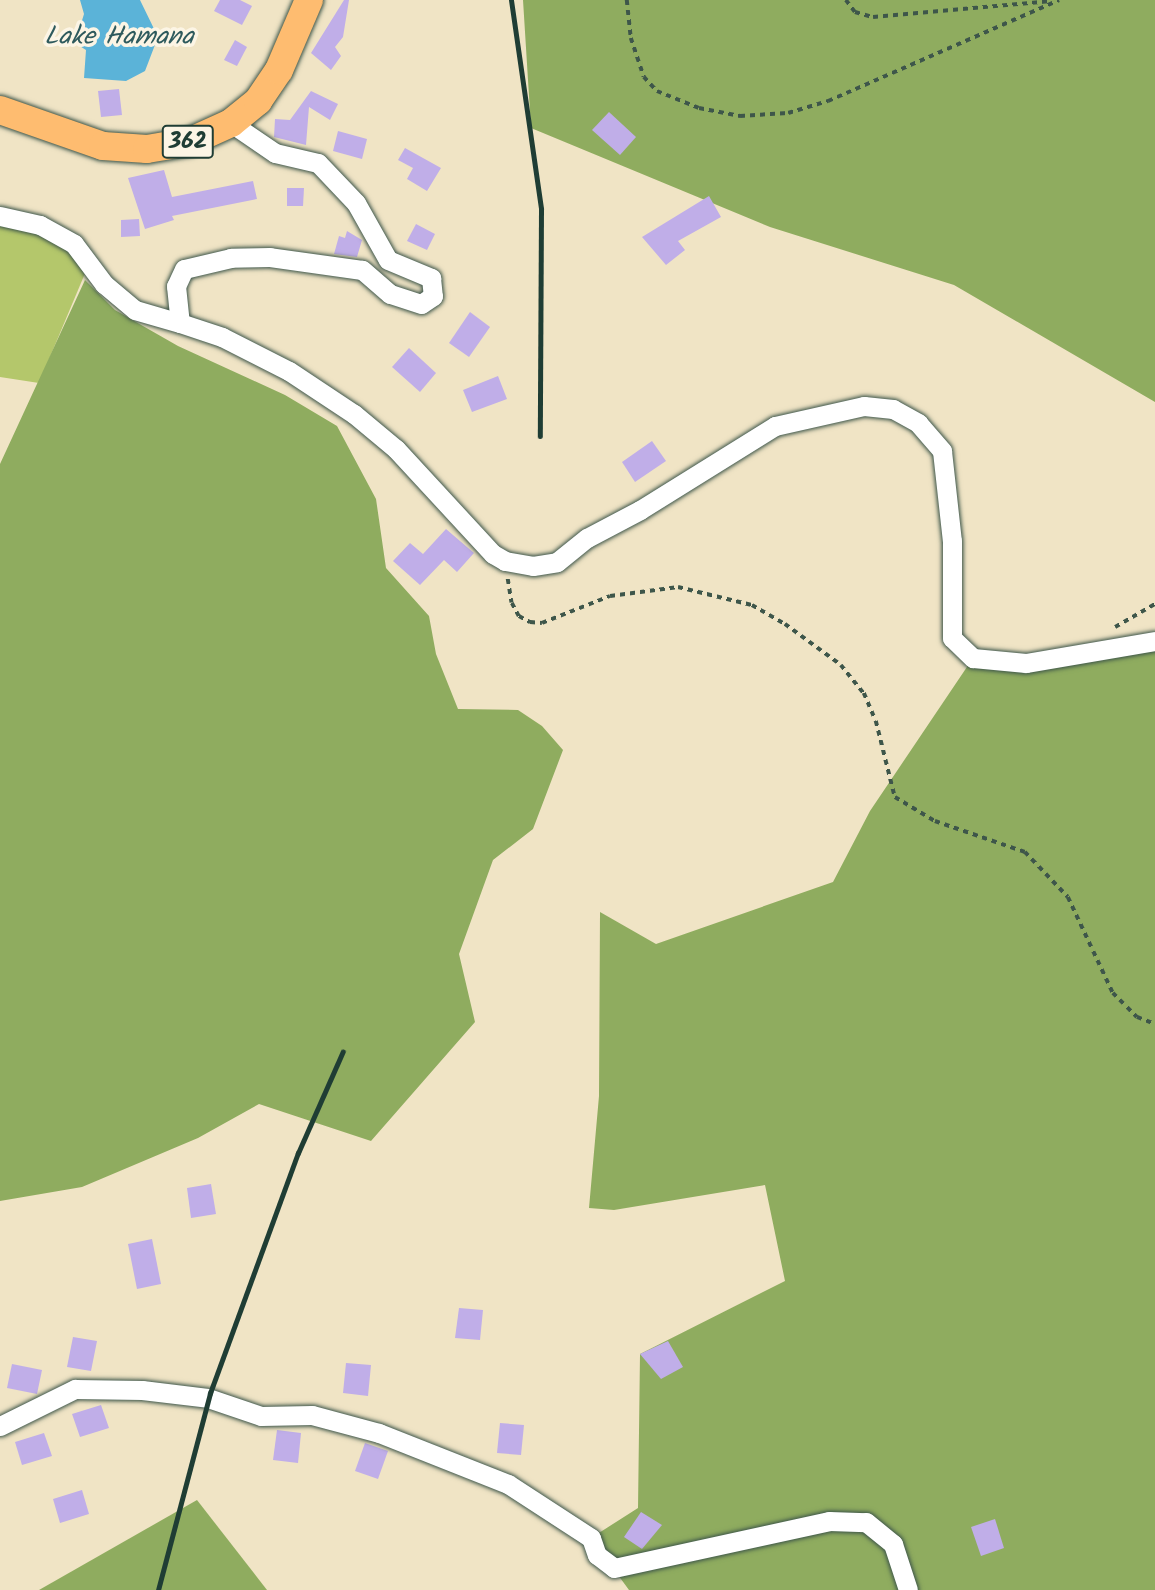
<!DOCTYPE html>
<style>
body{margin:0}
#map{position:relative;width:1155px;height:1590px;overflow:hidden;background:#f0e4c5;font-family:Kalam,sans-serif}
div>[style]{position:absolute}
[style*='--x']{left:calc(var(--x)*1px);top:calc(var(--y)*1px);width:calc(var(--w)*1px);rotate:calc(var(--a)*1deg)}
.green>*{inset:0;background:#b4c76b}
.forest>*{inset:0;background:#8fac5f}
.water>*{inset:0;background:#5bb3d8}
.building>*{inset:0;background:#c0aee8}
.path>*{height:3.5px;margin-top:-1.75px;transform-origin:0;background:repeating-linear-gradient(90deg,#3e564a 0 5px,transparent 0 10px)}
.roads{filter:drop-shadow(0 0 2px #3e564a) drop-shadow(0 0 2px #3e564a)}
.minor>*{height:19px;margin:-9.5px;padding:0 9.5px;transform-origin:9.5px;border-radius:9.5px;background:#fff}
.highway>*{height:28px;margin:-14px;padding:0 14px;transform-origin:14px;border-radius:14px;background:#febc70}
.rail>*{height:5px;margin:-2.5px;padding:0 2.5px;transform-origin:2.5px;border-radius:2.5px;background:#1f3d34}
span{translate:-50% -50%;white-space:nowrap;text-align:center;line-height:1.15;-webkit-text-stroke:7px #fcf5e5;paint-order:stroke}
.shield-label span{padding:2px 5px;background:#fcf5e5;border:2px solid;border-radius:5px;-webkit-text-stroke-width:0}
.shield-label{font-size:23px;color:#1f3d34;font-weight:700}
.water-label{font-size:26px;color:#2e5a5d;font-style:italic}
</style>
<div id="map">
<div class="green">
<div style="clip-path:polygon(0 224px,34px 231px,66px 248px,86px 271px,39px 383px,0 377px)"></div>
</div>
<div class="forest">
<div style="clip-path:polygon(523px 0,1155px 0,1155px 402px,954px 285px,770px 227px,531px 128px)"></div>
<div style="clip-path:polygon(85px 280px,115px 310px,178px 346px,285px 395px,337px 426px,376px 499px,386px 568px,429px 616px,436px 654px,458px 709px,518px 710px,542px 726px,563px 750px,533px 829px,493px 860px,459px 954px,475px 1022px,371px 1141px,259px 1104px,198px 1138px,82px 1187px,0 1201px,0 464px)"></div>
<div style="clip-path:polygon(1155px 639px,1155px 1590px,629px 1590px,591px 1538px,638px 1508px,640px 1354px,785px 1281px,765px 1185px,614px 1210px,589px 1208px,599px 1096px,600px 912px,656px 944px,833px 882px,870px 811px,973px 658px,1050px 664px)"></div>
<div style="clip-path:polygon(197px 1500px,267px 1590px,39px 1590px)"></div>
</div>
<div class="water">
<div style="clip-path:polygon(80px 0,140px 0,158px 37px,145px 71px,126px 81px,84px 78px,86px 50px,75px 43px,84px 14px)"></div>
</div>
<div class="building">
<div style="clip-path:polygon(220px 0,240px 0,252px 6px,242px 25px,214px 11px)"></div>
<div style="clip-path:polygon(344px 0,349px 0,343px 37px,335px 47px,341px 56px,331px 70px,311px 53px)"></div>
<div style="clip-path:polygon(235px 40px,247px 47px,237px 66px,224px 60px)"></div>
<div style="clip-path:polygon(119px 89px,122px 115px,101px 117px,98px 91px)"></div>
<div style="clip-path:polygon(311px 91px,338px 104px,330px 120px,309px 107px,306px 145px,274px 137px,275px 119px,290px 120px)"></div>
<div style="clip-path:polygon(609px 112px,636px 137px,620px 155px,592px 130px)"></div>
<div style="clip-path:polygon(338px 131px,367px 139px,362px 159px,333px 151px)"></div>
<div style="clip-path:polygon(405px 148px,441px 168px,427px 191px,407px 179px,413px 168px,398px 160px)"></div>
<div style="clip-path:polygon(164px 170px,172px 197px,253px 181px,257px 199px,172px 216px,174px 220px,145px 229px,128px 178px)"></div>
<div style="clip-path:polygon(287px 188px,304px 188px,303px 206px,287px 206px)"></div>
<div style="clip-path:polygon(709px 196px,721px 217px,678px 241px,685px 250px,666px 265px,642px 237px)"></div>
<div style="clip-path:polygon(139px 219px,140px 236px,121px 237px,121px 220px)"></div>
<div style="clip-path:polygon(416px 224px,435px 234px,427px 250px,407px 241px)"></div>
<div style="clip-path:polygon(347px 231px,362px 240px,357px 257px,334px 254px,339px 236px,345px 238px)"></div>
<div style="clip-path:polygon(470px 312px,490px 327px,469px 357px,449px 343px)"></div>
<div style="clip-path:polygon(409px 348px,436px 373px,420px 392px,392px 367px)"></div>
<div style="clip-path:polygon(498px 376px,507px 399px,472px 412px,463px 390px)"></div>
<div style="clip-path:polygon(652px 441px,666px 461px,635px 482px,622px 462px)"></div>
<div style="clip-path:polygon(446px 529px,474px 553px,457px 572px,444px 560px,420px 585px,393px 561px,410px 543px,423px 554px)"></div>
<div style="clip-path:polygon(211px 1184px,216px 1214px,191px 1218px,187px 1188px)"></div>
<div style="clip-path:polygon(152px 1239px,161px 1284px,137px 1289px,128px 1244px)"></div>
<div style="clip-path:polygon(459px 1308px,483px 1310px,480px 1340px,455px 1338px)"></div>
<div style="clip-path:polygon(73px 1337px,97px 1341px,91px 1371px,67px 1367px)"></div>
<div style="clip-path:polygon(668px 1341px,683px 1367px,661px 1379px,640px 1354px)"></div>
<div style="clip-path:polygon(346px 1363px,371px 1365px,368px 1396px,343px 1393px)"></div>
<div style="clip-path:polygon(12px 1364px,42px 1370px,37px 1394px,7px 1388px)"></div>
<div style="clip-path:polygon(101px 1405px,109px 1428px,80px 1437px,72px 1414px)"></div>
<div style="clip-path:polygon(500px 1423px,524px 1425px,521px 1455px,497px 1453px)"></div>
<div style="clip-path:polygon(277px 1430px,301px 1433px,298px 1463px,273px 1460px)"></div>
<div style="clip-path:polygon(44px 1433px,52px 1456px,22px 1465px,15px 1442px)"></div>
<div style="clip-path:polygon(365px 1443px,388px 1451px,378px 1479px,355px 1471px)"></div>
<div style="clip-path:polygon(82px 1490px,89px 1514px,60px 1523px,53px 1499px)"></div>
<div style="clip-path:polygon(641px 1512px,662px 1525px,642px 1549px,624px 1537px)"></div>
<div style="clip-path:polygon(995px 1519px,1004px 1548px,981px 1556px,971px 1527px)"></div>
</div>
<div class="path">
<div style="--x:627;--y:0;--w:38;--a:84"></div>
<div style="--x:631;--y:38;--w:41;--a:71.6"></div>
<div style="--x:644;--y:77;--w:19;--a:47"></div>
<div style="--x:657;--y:91;--w:45;--a:22"></div>
<div style="--x:699;--y:108;--w:42;--a:11"></div>
<div style="--x:740;--y:116;--w:48;--a:-3.6"></div>
<div style="--x:788;--y:113;--w:42;--a:-16.7"></div>
<div style="--x:828;--y:101;--w:252;--a:-23.6"></div>
<div style="--x:846;--y:0;--w:15;--a:53"></div>
<div style="--x:855;--y:12;--w:19;--a:16"></div>
<div style="--x:873;--y:17;--w:179;--a:-5.1"></div>
<div style="--x:508;--y:579;--w:24;--a:81"></div>
<div style="--x:512;--y:603;--w:15;--a:62"></div>
<div style="--x:519;--y:616;--w:13;--a:29"></div>
<div style="--x:530;--y:622;--w:12;--a:5"></div>
<div style="--x:542;--y:623;--w:73;--a:-21.7"></div>
<div style="--x:610;--y:596;--w:69;--a:-7.5"></div>
<div style="--x:678;--y:587;--w:76;--a:13.7"></div>
<div style="--x:752;--y:605;--w:38;--a:30"></div>
<div style="--x:785;--y:624;--w:69;--a:36.2"></div>
<div style="--x:841;--y:665;--w:36;--a:51"></div>
<div style="--x:864;--y:693;--w:30;--a:67"></div>
<div style="--x:876;--y:721;--w:78;--a:76"></div>
<div style="--x:895;--y:797;--w:47;--a:31"></div>
<div style="--x:935;--y:821;--w:95;--a:19"></div>
<div style="--x:1025;--y:852;--w:62;--a:46.3"></div>
<div style="--x:1068;--y:897;--w:106;--a:64.9"></div>
<div style="--x:1113;--y:993;--w:34;--a:45"></div>
<div style="--x:1137;--y:1017;--w:19;--a:21"></div>
<div style="--x:1115;--y:627;--w:46;--a:-29.9"></div>
</div>
<div class="roads">
<div class="minor">
<div style="--x:231;--y:123;--w:53;--a:34.3"></div>
<div style="--x:275;--y:153;--w:44;--a:13.1"></div>
<div style="--x:318;--y:163;--w:55;--a:46.5"></div>
<div style="--x:356;--y:203;--w:65;--a:60.7"></div>
<div style="--x:388;--y:260;--w:47;--a:22.7"></div>
<div style="--x:431;--y:278;--w:18;--a:84"></div>
<div style="--x:433;--y:296;--w:14;--a:146"></div>
<div style="--x:421;--y:304;--w:33;--a:-162"></div>
<div style="--x:390;--y:294;--w:37;--a:-139"></div>
<div style="--x:362;--y:270;--w:93;--a:-172"></div>
<div style="--x:270;--y:257;--w:39;--a:179"></div>
<div style="--x:231;--y:258;--w:48;--a:166.8"></div>
<div style="--x:184;--y:269;--w:19;--a:115"></div>
<div style="--x:176;--y:286;--w:37;--a:84"></div>
<div style="--x:180;--y:323;--w:44;--a:18.4"></div>
<div style="--x:222;--y:337;--w:75;--a:26.9"></div>
<div style="--x:289;--y:371;--w:78;--a:33.5"></div>
<div style="--x:354;--y:414;--w:55;--a:39.8"></div>
<div style="--x:396;--y:449;--w:143;--a:47.3"></div>
<div style="--x:493;--y:554;--w:14;--a:30"></div>
<div style="--x:505;--y:561;--w:28;--a:10"></div>
<div style="--x:533;--y:566;--w:24;--a:-9"></div>
<div style="--x:557;--y:562;--w:38;--a:-39"></div>
<div style="--x:587;--y:538;--w:60;--a:-27.8"></div>
<div style="--x:640;--y:510;--w:159;--a:-31.9"></div>
<div style="--x:775;--y:426;--w:91;--a:-12.7"></div>
<div style="--x:864;--y:406;--w:29;--a:6"></div>
<div style="--x:893;--y:409;--w:29;--a:29"></div>
<div style="--x:918;--y:423;--w:37;--a:49"></div>
<div style="--x:942;--y:451;--w:91;--a:83.7"></div>
<div style="--x:952;--y:541;--w:97;--a:90"></div>
<div style="--x:952;--y:638;--w:29;--a:44"></div>
<div style="--x:973;--y:658;--w:53;--a:5.4"></div>
<div style="--x:1026;--y:663;--w:131;--a:-9.7"></div>
<div style="--x:0;--y:216;--w:41;--a:12.7"></div>
<div style="--x:40;--y:225;--w:39;--a:29"></div>
<div style="--x:74;--y:244;--w:50;--a:53.1"></div>
<div style="--x:104;--y:284;--w:40;--a:40"></div>
<div style="--x:135;--y:310;--w:47;--a:16.1"></div>
<div style="--x:0;--y:1426;--w:84;--a:-26.3"></div>
<div style="--x:75;--y:1389;--w:67;--a:0.9"></div>
<div style="--x:142;--y:1390;--w:66;--a:6.9"></div>
<div style="--x:208;--y:1398;--w:56;--a:18.8"></div>
<div style="--x:261;--y:1416;--w:51;--a:-1.1"></div>
<div style="--x:312;--y:1415;--w:69;--a:15"></div>
<div style="--x:379;--y:1433;--w:139;--a:21.6"></div>
<div style="--x:508;--y:1484;--w:99;--a:33"></div>
<div style="--x:591;--y:1538;--w:18;--a:71"></div>
<div style="--x:597;--y:1555;--w:21;--a:37"></div>
<div style="--x:614;--y:1568;--w:220;--a:-12.3"></div>
<div style="--x:829;--y:1521;--w:37;--a:2"></div>
<div style="--x:866;--y:1522;--w:35;--a:39"></div>
<div style="--x:893;--y:1544;--w:48;--a:71.9"></div>
</div>
<div class="highway">
<div style="--x:0;--y:110;--w:109;--a:19.3"></div>
<div style="--x:103;--y:146;--w:44;--a:3.9"></div>
<div style="--x:147;--y:149;--w:43;--a:-9.5"></div>
<div style="--x:189;--y:142;--w:46;--a:-24.3"></div>
<div style="--x:231;--y:123;--w:35;--a:-39"></div>
<div style="--x:258;--y:101;--w:37;--a:-56"></div>
<div style="--x:279;--y:70;--w:76;--a:-66.8"></div>
</div>
</div>
<div class="rail">
<div style="--x:511;--y:0;--w:211;--a:81.8"></div>
<div style="--x:541;--y:209;--w:227;--a:90.3"></div>
<div style="--x:158;--y:1590;--w:204;--a:-75.2"></div>
<div style="--x:210;--y:1393;--w:256;--a:-69.9"></div>
<div style="--x:298;--y:1153;--w:111;--a:-66.2"></div>
</div>
<div class="shield-label">
<span style="left:188px;top:142px">362</span>
</div>
<div class="water-label">
<span style="left:119px;top:38px">Lake Hamana</span>
</div>
</div>
